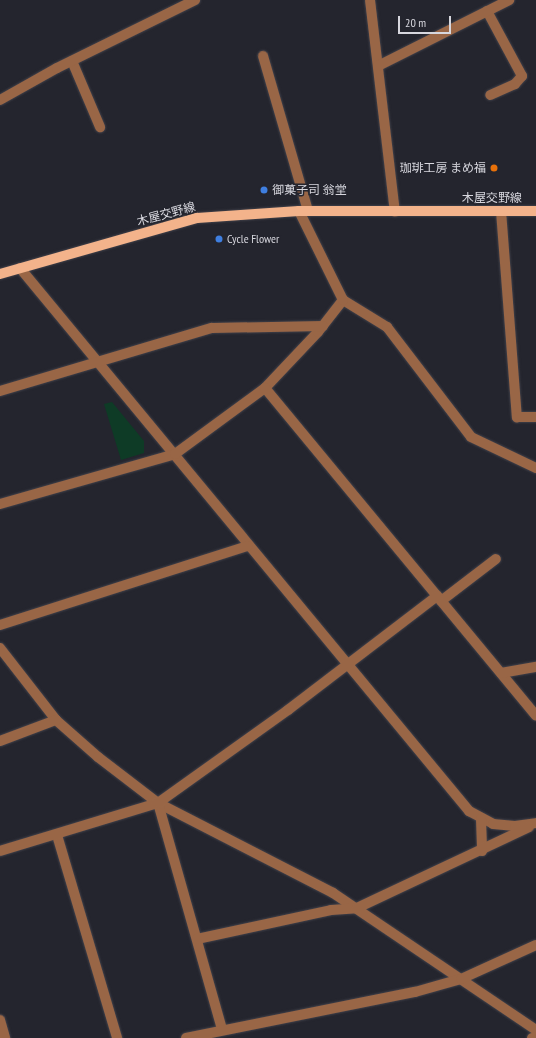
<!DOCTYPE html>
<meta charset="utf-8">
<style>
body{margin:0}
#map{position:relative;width:536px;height:1038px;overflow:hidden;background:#24252e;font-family:"PT Sans Narrow","Noto Sans JP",sans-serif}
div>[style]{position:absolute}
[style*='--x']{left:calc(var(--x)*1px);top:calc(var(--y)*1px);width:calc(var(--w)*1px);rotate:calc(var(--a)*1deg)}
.green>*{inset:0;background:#0e3b26}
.roads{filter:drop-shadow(0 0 1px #41414a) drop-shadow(0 0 1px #41414a)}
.minor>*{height:10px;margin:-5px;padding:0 5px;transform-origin:5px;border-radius:5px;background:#996646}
.major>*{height:10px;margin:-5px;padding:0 5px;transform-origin:5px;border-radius:5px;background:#f3b38b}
.dots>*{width:11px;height:11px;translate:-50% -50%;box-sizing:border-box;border:2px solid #24252e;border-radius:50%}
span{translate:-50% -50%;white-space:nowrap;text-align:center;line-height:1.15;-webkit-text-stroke:3px #24252e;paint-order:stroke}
.poi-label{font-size:12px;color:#d7d7de}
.right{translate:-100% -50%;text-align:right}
.left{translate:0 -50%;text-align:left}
.street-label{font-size:12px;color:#d7d7de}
.scale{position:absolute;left:398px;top:16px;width:53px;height:18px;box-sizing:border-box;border:2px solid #d7d7de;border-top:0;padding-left:5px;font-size:12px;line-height:14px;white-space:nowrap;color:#d7d7de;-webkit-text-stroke:3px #24252e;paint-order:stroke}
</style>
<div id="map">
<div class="green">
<div style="clip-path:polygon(112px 402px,144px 441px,144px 453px,121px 460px,104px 404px)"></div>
</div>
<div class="roads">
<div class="minor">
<div style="--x:370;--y:0;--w:213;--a:83.3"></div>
<div style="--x:487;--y:11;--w:74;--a:61.7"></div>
<div style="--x:522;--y:76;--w:11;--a:131"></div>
<div style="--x:515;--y:84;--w:27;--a:156"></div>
<div style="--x:263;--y:56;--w:161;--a:73.8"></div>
<div style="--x:72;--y:61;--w:72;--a:67"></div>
<div style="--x:378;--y:66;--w:147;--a:-26.7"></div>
<div style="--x:0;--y:100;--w:65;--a:-29.3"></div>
<div style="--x:57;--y:68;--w:154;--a:-26.2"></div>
<div style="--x:501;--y:211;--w:207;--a:85.6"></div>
<div style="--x:517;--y:417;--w:19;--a:0"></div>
<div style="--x:20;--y:268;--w:705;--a:50.41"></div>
<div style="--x:469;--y:811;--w:27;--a:28"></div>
<div style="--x:493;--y:824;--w:22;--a:5"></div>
<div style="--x:515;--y:826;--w:21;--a:-8"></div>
<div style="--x:343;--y:300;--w:52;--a:31.5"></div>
<div style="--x:387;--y:327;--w:138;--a:52.6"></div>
<div style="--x:471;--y:437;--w:72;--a:25.5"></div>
<div style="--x:265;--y:388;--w:77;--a:-46.6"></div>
<div style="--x:318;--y:332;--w:41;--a:-52"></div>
<div style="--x:343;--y:300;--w:99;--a:-116.3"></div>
<div style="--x:0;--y:391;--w:221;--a:-16.6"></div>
<div style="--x:212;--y:328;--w:111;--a:-1"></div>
<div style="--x:0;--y:504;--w:182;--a:-15.9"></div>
<div style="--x:175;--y:454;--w:112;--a:-36.3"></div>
<div style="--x:265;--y:388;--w:425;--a:50.4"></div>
<div style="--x:441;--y:601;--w:69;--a:-37.4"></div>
<div style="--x:0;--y:625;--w:260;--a:-17.7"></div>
<div style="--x:0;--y:648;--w:91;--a:52.1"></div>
<div style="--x:56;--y:720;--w:56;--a:41.4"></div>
<div style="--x:98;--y:757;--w:76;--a:37.5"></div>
<div style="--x:158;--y:803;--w:197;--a:27.2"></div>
<div style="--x:333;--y:893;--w:245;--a:34"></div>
<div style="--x:501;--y:673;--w:36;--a:-10"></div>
<div style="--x:0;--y:741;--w:60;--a:-20.6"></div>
<div style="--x:158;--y:803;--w:235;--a:74.2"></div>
<div style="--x:481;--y:819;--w:32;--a:88"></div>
<div style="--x:57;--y:835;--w:212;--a:73.5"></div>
<div style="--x:0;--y:851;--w:165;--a:-16.9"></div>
<div style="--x:158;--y:803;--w:160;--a:-35.6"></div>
<div style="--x:288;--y:710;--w:188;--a:-37.4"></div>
<div style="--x:197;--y:939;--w:137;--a:-12.2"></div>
<div style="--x:331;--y:910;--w:26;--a:-4"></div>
<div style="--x:357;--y:908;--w:190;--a:-25.2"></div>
<div style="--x:0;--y:1020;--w:19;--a:74"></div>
<div style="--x:186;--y:1038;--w:234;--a:-11.4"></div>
<div style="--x:415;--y:992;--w:48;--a:-15.8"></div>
<div style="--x:461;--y:979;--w:82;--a:-24.4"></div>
<div style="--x:532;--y:1038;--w:4;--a:-14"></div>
</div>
<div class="major">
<div style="--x:0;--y:274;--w:205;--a:-15.9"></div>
<div style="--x:197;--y:218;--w:102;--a:-3.9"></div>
<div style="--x:299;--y:211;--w:237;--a:0"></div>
</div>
</div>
<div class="dots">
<div style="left:494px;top:168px;background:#e8710a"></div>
<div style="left:264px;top:190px;background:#3f7fe0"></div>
<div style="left:219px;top:239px;background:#3f7fe0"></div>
</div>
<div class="poi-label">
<span class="right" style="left:486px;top:168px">珈琲工房 まめ福</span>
<span class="left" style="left:272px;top:190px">御菓子司 翁堂</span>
<span class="left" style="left:227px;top:239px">Cycle Flower</span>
</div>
<div class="street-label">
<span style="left:492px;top:198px">木屋交野線</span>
<span style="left:166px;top:214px;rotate:-15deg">木屋交野線</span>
</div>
<div class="scale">20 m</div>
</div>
